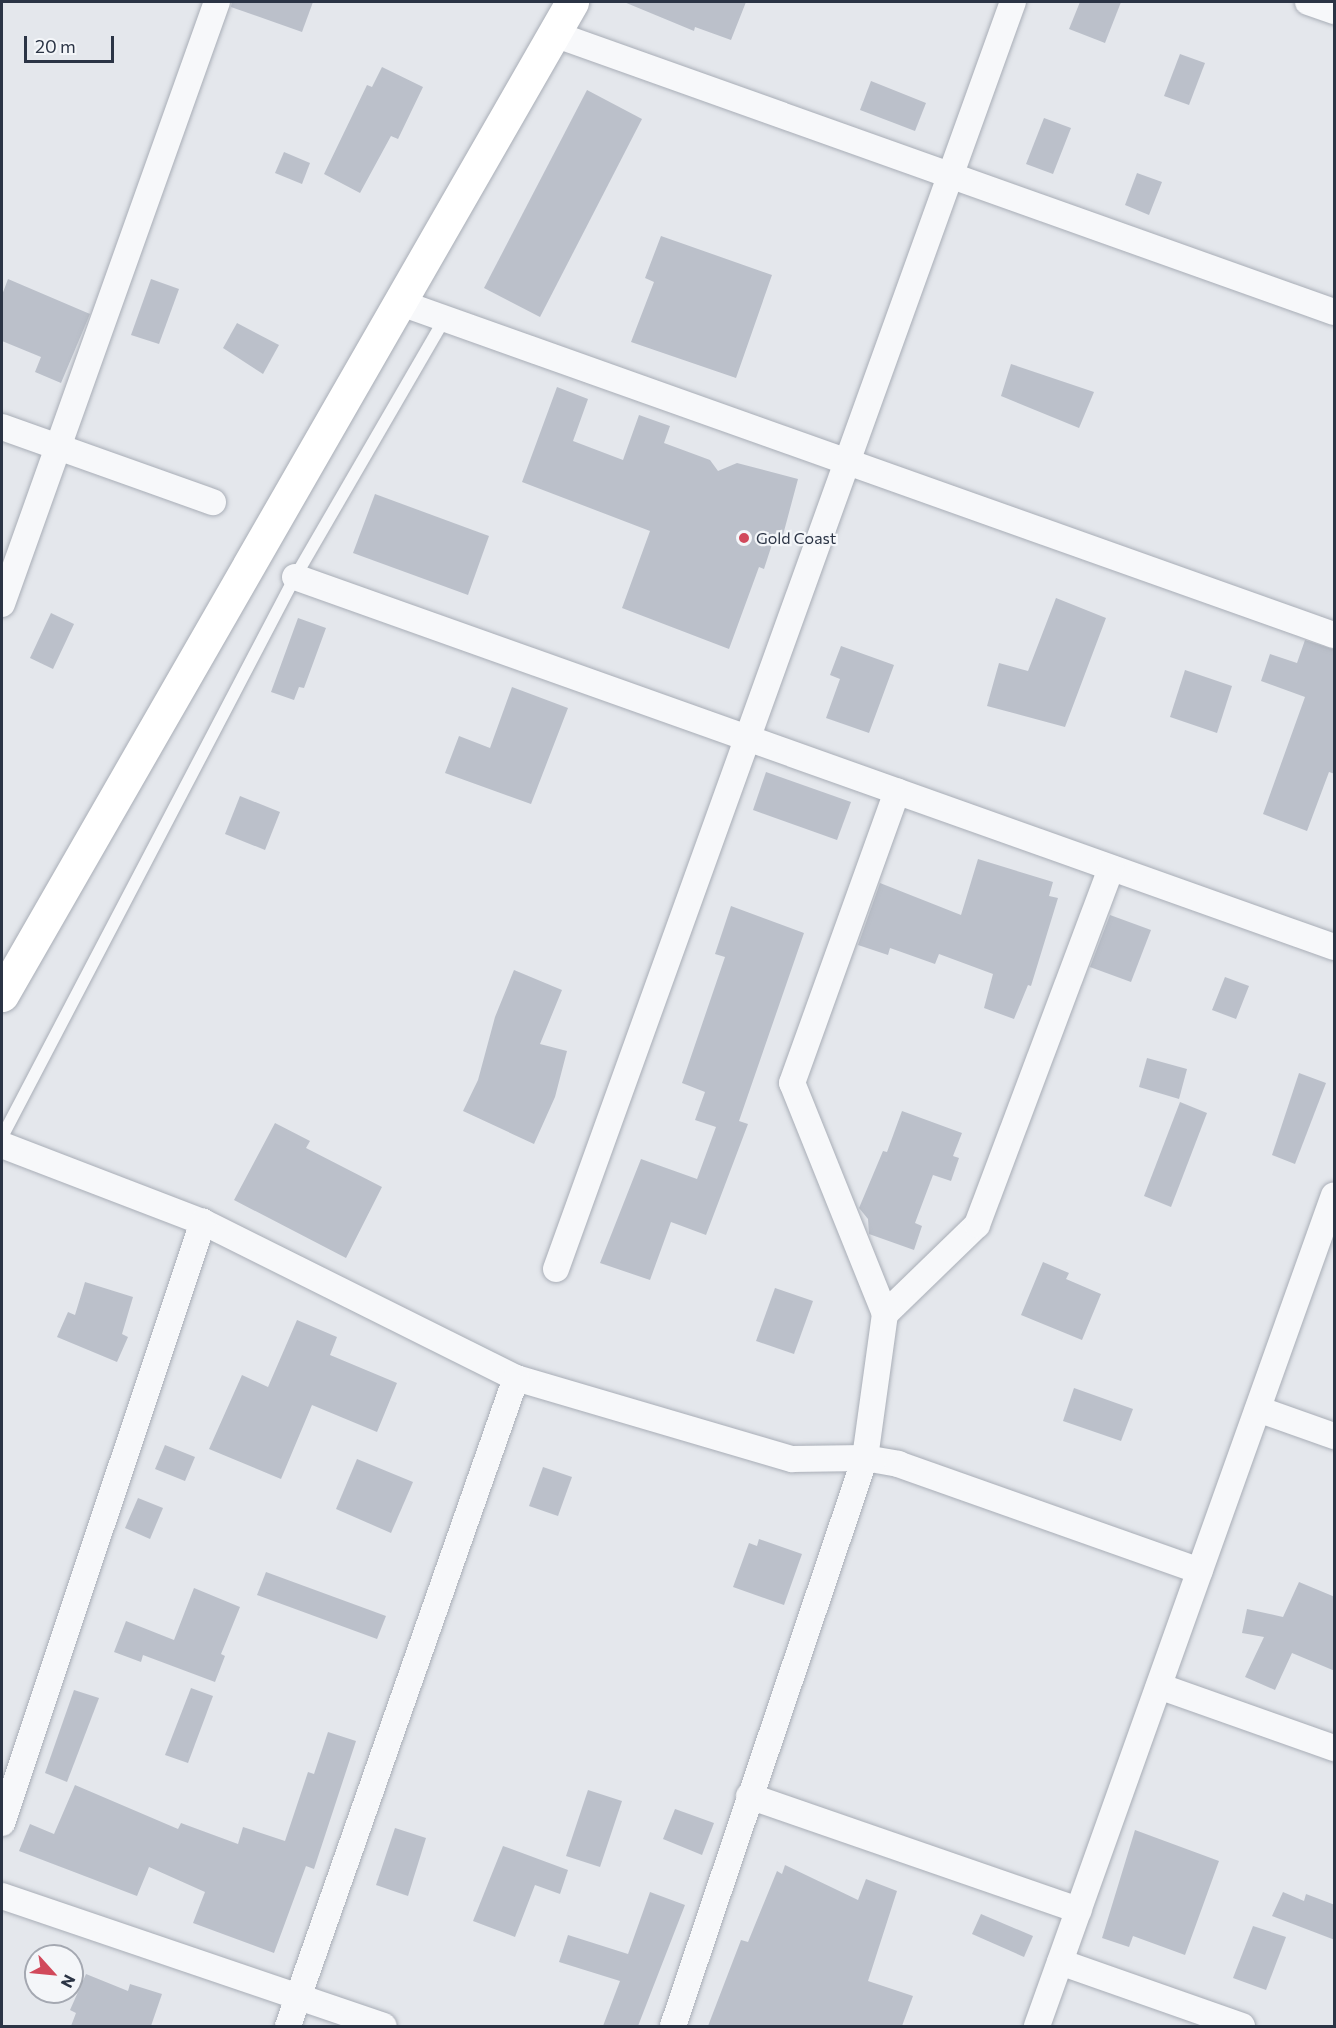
<!DOCTYPE html>
<style>
body{margin:0}
#map{position:relative;width:1336px;height:2028px;overflow:hidden;background:#e4e7ec;font-family:Commissioner,sans-serif}
div>[style]{position:absolute}
[style*='--x']{left:calc(var(--x)*1px);top:calc(var(--y)*1px);width:calc(var(--w)*1px);rotate:calc(var(--a)*1deg)}
.building>*{inset:0;background:#bbc0ca}
.roads{filter:drop-shadow(0 0 2px #a9aeb7) drop-shadow(0 0 2px #a9aeb7)}
.lane>*{height:12px;margin:-6px;padding:0 6px;transform-origin:6px;border-radius:6px;background:#f7f8fa}
.street>*{height:26px;margin:-13px;padding:0 13px;transform-origin:13px;border-radius:13px;background:#f7f8fa}
.secondary>*{height:33px;margin:-16.5px;padding:0 16.5px;transform-origin:16.5px;border-radius:16.5px;background:#fff}
.dots>*{width:16px;height:16px;translate:-50% -50%;box-sizing:border-box;border:3px solid #f4f6f9;border-radius:50%}
span{translate:-50% -50%;white-space:nowrap;text-align:center;line-height:1.15;-webkit-text-stroke:4.5px #f4f6f9;paint-order:stroke}
.poi-label{font-size:16px;color:#2b3445}
.left{translate:0 -50%;text-align:left}
.frame{position:absolute;inset:0;border:3px solid #2b3445;pointer-events:none}
.north{position:absolute;left:24px;top:1944px;width:60px;height:60px;box-sizing:border-box;background:#f4f6f9;border:2px solid #a4a8b1;border-radius:50%;rotate:117deg;font-size:16px;font-weight:700;line-height:24px;text-align:center;color:#2b3445}
.north::after{content:'';display:block;margin:auto;width:21px;height:27px;background:#d1495b;clip-path:polygon(50% 0,100% 100%,50% 72%,0 100%)}
.scale{position:absolute;left:24px;top:36px;width:90px;height:27px;box-sizing:border-box;border:3px solid #2b3445;border-top:0;padding-left:8px;font-size:18px;line-height:21px;white-space:nowrap;color:#2b3445;-webkit-text-stroke:4px #f4f6f9;paint-order:stroke}
</style>
<div id="map">
<div class="building">
<div style="clip-path:polygon(232px 2px,313px 2px,302px 32px,231px 7px)"></div>
<div style="clip-path:polygon(624px 2px,746px 2px,731px 40px,695px 27px,694px 31px)"></div>
<div style="clip-path:polygon(1080px 2px,1121px 2px,1105px 43px,1069px 29px)"></div>
<div style="clip-path:polygon(1180px 54px,1205px 63px,1189px 105px,1164px 96px)"></div>
<div style="clip-path:polygon(382px 67px,423px 87px,398px 139px,391px 136px,360px 193px,324px 174px,367px 85px,372px 87px)"></div>
<div style="clip-path:polygon(871px 81px,926px 103px,915px 131px,860px 110px)"></div>
<div style="clip-path:polygon(587px 90px,642px 119px,540px 317px,484px 288px)"></div>
<div style="clip-path:polygon(1044px 118px,1071px 128px,1053px 174px,1026px 164px)"></div>
<div style="clip-path:polygon(284px 152px,310px 163px,302px 184px,275px 173px)"></div>
<div style="clip-path:polygon(1137px 173px,1162px 182px,1149px 215px,1125px 205px)"></div>
<div style="clip-path:polygon(661px 236px,772px 275px,736px 378px,631px 342px,654px 282px,645px 278px)"></div>
<div style="clip-path:polygon(8px 279px,90px 314px,61px 383px,35px 372px,41px 357px,2px 341px,2px 295px)"></div>
<div style="clip-path:polygon(151px 279px,179px 289px,159px 344px,131px 335px)"></div>
<div style="clip-path:polygon(237px 323px,279px 345px,263px 374px,223px 348px)"></div>
<div style="clip-path:polygon(1011px 364px,1094px 392px,1079px 428px,1001px 396px)"></div>
<div style="clip-path:polygon(557px 387px,588px 399px,573px 441px,623px 460px,639px 415px,670px 426px,664px 443px,710px 460px,718px 471px,737px 463px,798px 479px,783px 535px,776px 532px,764px 569px,759px 567px,729px 649px,622px 608px,650px 531px,522px 482px)"></div>
<div style="clip-path:polygon(375px 494px,489px 536px,468px 595px,353px 553px)"></div>
<div style="clip-path:polygon(1056px 598px,1106px 618px,1065px 727px,987px 706px,999px 663px,1028px 671px)"></div>
<div style="clip-path:polygon(51px 613px,74px 624px,53px 669px,30px 658px)"></div>
<div style="clip-path:polygon(298px 618px,326px 628px,304px 688px,299px 687px,294px 700px,271px 692px)"></div>
<div style="clip-path:polygon(1305px 640px,1335px 650px,1335px 774px,1329px 772px,1307px 831px,1263px 814px,1305px 697px,1261px 681px,1270px 654px,1297px 663px)"></div>
<div style="clip-path:polygon(841px 646px,894px 665px,869px 733px,826px 718px,840px 679px,830px 675px)"></div>
<div style="clip-path:polygon(1185px 670px,1232px 686px,1217px 733px,1170px 717px)"></div>
<div style="clip-path:polygon(512px 687px,568px 708px,531px 804px,445px 773px,459px 736px,490px 748px)"></div>
<div style="clip-path:polygon(766px 772px,851px 802px,837px 840px,753px 810px)"></div>
<div style="clip-path:polygon(240px 796px,280px 812px,265px 850px,225px 834px)"></div>
<div style="clip-path:polygon(978px 859px,1053px 882px,1049px 896px,1058px 898px,1031px 986px,1028px 985px,1014px 1019px,984px 1008px,993px 974px,939px 954px,935px 964px,890px 948px,888px 955px,858px 945px,880px 883px,961px 915px)"></div>
<div style="clip-path:polygon(731px 906px,804px 933px,739px 1121px,748px 1124px,706px 1235px,671px 1222px,650px 1280px,600px 1263px,641px 1159px,697px 1179px,716px 1127px,695px 1120px,705px 1092px,682px 1083px,725px 957px,715px 954px)"></div>
<div style="clip-path:polygon(1110px 915px,1151px 930px,1131px 982px,1090px 967px)"></div>
<div style="clip-path:polygon(514px 970px,562px 990px,540px 1044px,567px 1051px,555px 1097px,534px 1144px,463px 1111px,478px 1080px,495px 1017px)"></div>
<div style="clip-path:polygon(1225px 977px,1249px 986px,1236px 1019px,1212px 1010px)"></div>
<div style="clip-path:polygon(1147px 1058px,1187px 1069px,1179px 1099px,1139px 1087px)"></div>
<div style="clip-path:polygon(1299px 1073px,1326px 1083px,1295px 1164px,1272px 1155px)"></div>
<div style="clip-path:polygon(1180px 1102px,1207px 1113px,1171px 1207px,1144px 1196px)"></div>
<div style="clip-path:polygon(902px 1111px,962px 1133px,953px 1156px,959px 1158px,951px 1181px,933px 1175px,915px 1223px,922px 1226px,914px 1250px,869px 1234px,868px 1219px,859px 1208px,883px 1151px,887px 1152px)"></div>
<div style="clip-path:polygon(275px 1123px,310px 1141px,306px 1148px,382px 1187px,346px 1258px,234px 1200px)"></div>
<div style="clip-path:polygon(1043px 1262px,1069px 1273px,1066px 1279px,1101px 1294px,1082px 1340px,1021px 1315px)"></div>
<div style="clip-path:polygon(85px 1282px,133px 1297px,122px 1334px,128px 1337px,117px 1362px,57px 1337px,68px 1312px,75px 1315px)"></div>
<div style="clip-path:polygon(775px 1288px,813px 1301px,794px 1354px,756px 1341px)"></div>
<div style="clip-path:polygon(297px 1320px,337px 1337px,330px 1355px,397px 1383px,377px 1432px,312px 1405px,281px 1479px,209px 1449px,242px 1375px,268px 1387px)"></div>
<div style="clip-path:polygon(1074px 1388px,1133px 1409px,1121px 1441px,1063px 1421px)"></div>
<div style="clip-path:polygon(165px 1445px,195px 1457px,185px 1481px,155px 1469px)"></div>
<div style="clip-path:polygon(357px 1459px,413px 1482px,391px 1533px,336px 1509px)"></div>
<div style="clip-path:polygon(543px 1467px,572px 1477px,558px 1516px,529px 1506px)"></div>
<div style="clip-path:polygon(138px 1498px,163px 1508px,150px 1539px,125px 1528px)"></div>
<div style="clip-path:polygon(759px 1539px,802px 1554px,784px 1605px,733px 1587px,749px 1543px,757px 1546px)"></div>
<div style="clip-path:polygon(266px 1572px,386px 1616px,377px 1639px,257px 1595px)"></div>
<div style="clip-path:polygon(1299px 1582px,1335px 1597px,1335px 1671px,1292px 1653px,1275px 1690px,1245px 1677px,1264px 1637px,1242px 1633px,1247px 1609px,1283px 1617px)"></div>
<div style="clip-path:polygon(194px 1588px,240px 1607px,221px 1654px,225px 1656px,215px 1682px,143px 1655px,141px 1662px,114px 1652px,126px 1621px,174px 1640px)"></div>
<div style="clip-path:polygon(191px 1688px,213px 1696px,188px 1763px,165px 1755px)"></div>
<div style="clip-path:polygon(74px 1690px,99px 1698px,67px 1782px,45px 1773px)"></div>
<div style="clip-path:polygon(328px 1732px,356px 1741px,314px 1869px,306px 1866px,274px 1953px,193px 1923px,205px 1892px,149px 1867px,137px 1896px,19px 1851px,30px 1824px,54px 1834px,75px 1785px,178px 1829px,181px 1823px,238px 1844px,243px 1827px,285px 1841px,308px 1772px,314px 1774px)"></div>
<div style="clip-path:polygon(588px 1790px,622px 1801px,600px 1867px,566px 1856px)"></div>
<div style="clip-path:polygon(675px 1809px,714px 1823px,702px 1855px,663px 1839px)"></div>
<div style="clip-path:polygon(395px 1828px,426px 1838px,408px 1896px,376px 1885px)"></div>
<div style="clip-path:polygon(1135px 1830px,1219px 1861px,1185px 1955px,1133px 1936px,1129px 1947px,1102px 1938px)"></div>
<div style="clip-path:polygon(503px 1846px,568px 1870px,560px 1894px,535px 1885px,515px 1937px,473px 1921px)"></div>
<div style="clip-path:polygon(785px 1865px,858px 1900px,866px 1879px,897px 1891px,868px 1981px,913px 1996px,902px 2026px,708px 2026px,741px 1940px,748px 1942px,777px 1871px,782px 1874px)"></div>
<div style="clip-path:polygon(650px 1892px,685px 1905px,638px 2026px,603px 2026px,620px 1981px,559px 1962px,568px 1935px,628px 1954px)"></div>
<div style="clip-path:polygon(1283px 1892px,1304px 1901px,1306px 1894px,1335px 1905px,1335px 1940px,1272px 1916px)"></div>
<div style="clip-path:polygon(981px 1914px,1033px 1936px,1024px 1957px,972px 1934px)"></div>
<div style="clip-path:polygon(1253px 1926px,1286px 1937px,1266px 1990px,1233px 1978px)"></div>
<div style="clip-path:polygon(86px 1974px,128px 1991px,130px 1984px,162px 1994px,151px 2026px,71px 2026px,76px 2013px,70px 2010px)"></div>
</div>
<div class="roads">
<div class="lane">
<div style="--x:2;--y:1137;--w:632;--a:-62.38"></div>
<div style="--x:295;--y:577;--w:299;--a:-59.9"></div>
</div>
<div class="street">
<div style="--x:1308;--y:2;--w:28;--a:19"></div>
<div style="--x:554;--y:34;--w:828;--a:19.62"></div>
<div style="--x:401;--y:303;--w:990;--a:19.59"></div>
<div style="--x:2;--y:427;--w:224;--a:19.6"></div>
<div style="--x:295;--y:577;--w:1103;--a:19.6"></div>
<div style="--x:2;--y:604;--w:639;--a:-70.35"></div>
<div style="--x:2;--y:1145;--w:215;--a:21"></div>
<div style="--x:203;--y:1222;--w:350;--a:26.5"></div>
<div style="--x:516;--y:1378;--w:288;--a:16.4"></div>
<div style="--x:792;--y:1459;--w:73;--a:-0.8"></div>
<div style="--x:865;--y:1458;--w:34;--a:10"></div>
<div style="--x:898;--y:1464;--w:320;--a:19.5"></div>
<div style="--x:556;--y:1269;--w:1347;--a:-70.17"></div>
<div style="--x:885;--y:1314;--w:128;--a:-44.1"></div>
<div style="--x:977;--y:1225;--w:381;--a:-69.4"></div>
<div style="--x:1258;--y:1409;--w:81;--a:19.6"></div>
<div style="--x:1159;--y:1686;--w:186;--a:19.5"></div>
<div style="--x:749;--y:1796;--w:349;--a:19.1"></div>
<div style="--x:2;--y:1823;--w:634;--a:-71.51"></div>
<div style="--x:2;--y:1896;--w:403;--a:18.8"></div>
<div style="--x:1060;--y:1962;--w:193;--a:19.4"></div>
<div style="--x:288;--y:2026;--w:687;--a:-70.62"></div>
<div style="--x:673;--y:2026;--w:600;--a:-71.32"></div>
<div style="--x:865;--y:1458;--w:145;--a:-82.1"></div>
<div style="--x:885;--y:1314;--w:249;--a:-111.9"></div>
<div style="--x:792;--y:1083;--w:310;--a:-70.2"></div>
<div style="--x:1037;--y:2026;--w:882;--a:-70.33"></div>
</div>
<div class="secondary">
<div style="--x:2;--y:995;--w:1145;--a:-60.14"></div>
</div>
</div>
<div class="dots">
<div style="left:744px;top:538px;background:#d1495b"></div>
</div>
<div class="poi-label">
<span class="left" style="left:756px;top:538px">Gold Coast</span>
</div>
<div class="frame"></div>
<div class="north">N</div>
<div class="scale">20 m</div>
</div>
